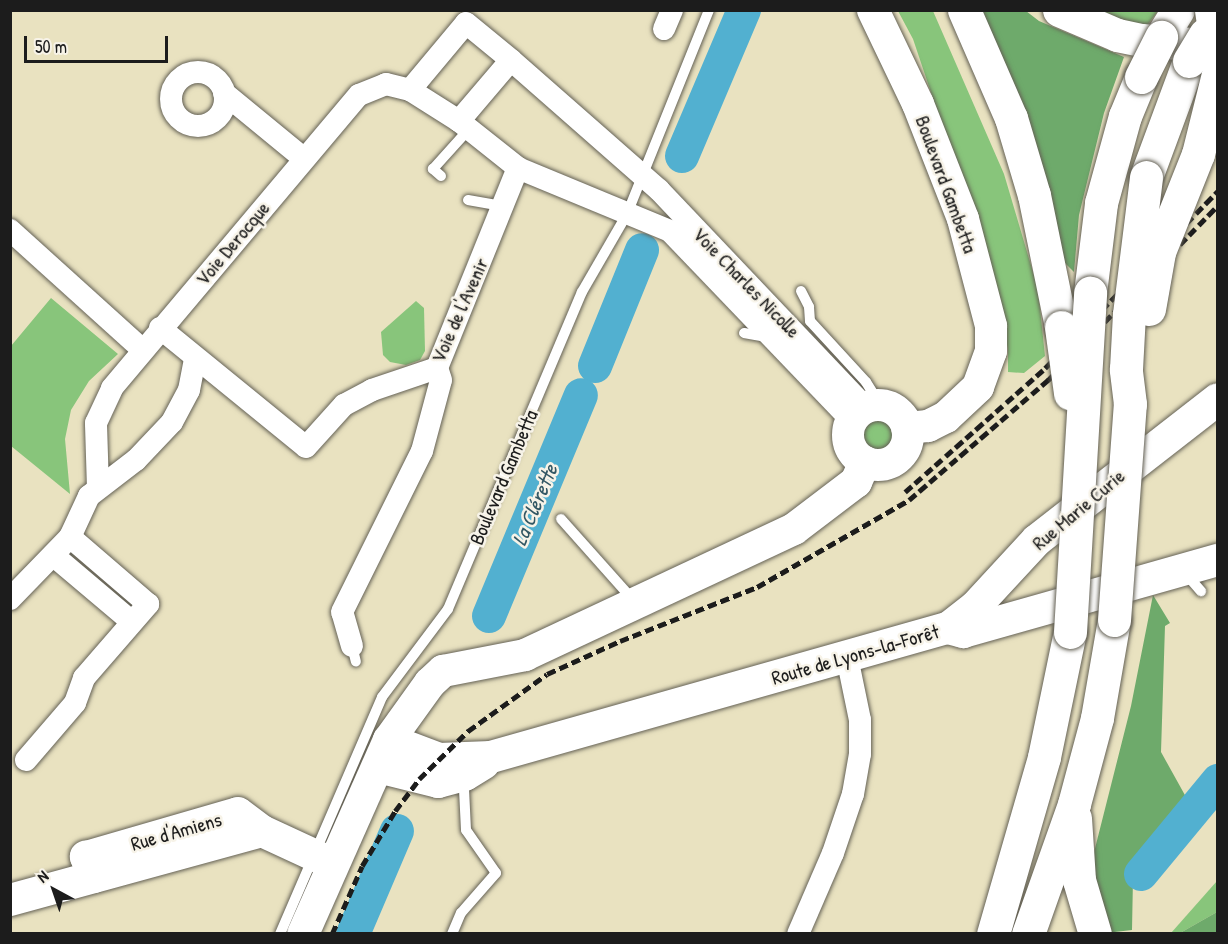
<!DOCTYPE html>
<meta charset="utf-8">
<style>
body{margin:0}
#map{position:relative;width:1228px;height:944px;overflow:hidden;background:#e9e2c0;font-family:"Patrick Hand",sans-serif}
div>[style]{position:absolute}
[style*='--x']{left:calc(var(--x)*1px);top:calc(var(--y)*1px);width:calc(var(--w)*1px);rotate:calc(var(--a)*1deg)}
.green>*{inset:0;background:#88c57b}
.round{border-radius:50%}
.forest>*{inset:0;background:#6eaa6b}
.river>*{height:34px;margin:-17px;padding:0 17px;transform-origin:17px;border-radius:17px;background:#52b0d0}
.roads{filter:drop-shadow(0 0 2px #646155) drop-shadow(0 0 2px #646155)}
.lane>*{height:10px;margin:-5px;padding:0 5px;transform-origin:5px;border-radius:5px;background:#fff}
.street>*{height:22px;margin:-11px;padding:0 11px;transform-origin:11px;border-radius:11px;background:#fff}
.street>.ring{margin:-11px;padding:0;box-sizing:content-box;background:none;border:22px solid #fff;border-radius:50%}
.secondary>*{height:32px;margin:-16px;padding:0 16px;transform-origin:16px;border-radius:16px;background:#fff}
.secondary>.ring{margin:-16px;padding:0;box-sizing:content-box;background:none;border:32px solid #fff;border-radius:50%}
.highway>*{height:33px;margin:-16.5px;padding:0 16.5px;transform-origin:16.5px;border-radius:16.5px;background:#fff}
.rail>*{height:4.5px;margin-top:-2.25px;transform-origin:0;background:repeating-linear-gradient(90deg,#1c1c1c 0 9px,transparent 0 13.5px)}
.bridges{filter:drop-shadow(0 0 2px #646155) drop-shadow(0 0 2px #646155)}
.highway-bridge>*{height:33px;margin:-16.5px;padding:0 16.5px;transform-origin:16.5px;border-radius:16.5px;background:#fff}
span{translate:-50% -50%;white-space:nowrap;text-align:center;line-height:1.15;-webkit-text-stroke:5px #f7f3e8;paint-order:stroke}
.street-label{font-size:20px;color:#1c1c1c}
.water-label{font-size:21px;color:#325764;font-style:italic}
.frame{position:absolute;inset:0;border:12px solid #1c1c1c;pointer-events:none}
.north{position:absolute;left:24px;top:860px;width:60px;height:60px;-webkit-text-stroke:4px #f7f3e8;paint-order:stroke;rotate:320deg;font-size:16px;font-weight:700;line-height:24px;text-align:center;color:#1c1c1c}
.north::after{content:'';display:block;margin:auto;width:21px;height:27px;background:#1c1c1c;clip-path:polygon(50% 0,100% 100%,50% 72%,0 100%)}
.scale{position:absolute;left:24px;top:36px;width:144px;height:27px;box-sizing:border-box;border:3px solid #1c1c1c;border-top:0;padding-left:8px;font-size:18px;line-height:21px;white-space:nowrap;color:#1c1c1c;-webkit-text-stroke:4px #f7f3e8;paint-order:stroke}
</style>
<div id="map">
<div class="green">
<div style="clip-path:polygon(898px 11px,933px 11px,1004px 174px,1038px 289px,1045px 356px,1024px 373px,1008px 372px,1008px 349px,991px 271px,913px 39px)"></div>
<div style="clip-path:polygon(1080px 11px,1158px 11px,1142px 32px)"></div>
<div style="clip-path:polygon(51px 298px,118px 354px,89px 381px,71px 410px,65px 439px,70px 494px,11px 446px,11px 346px)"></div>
<div style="clip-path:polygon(416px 301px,424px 308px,425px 351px,420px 360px,406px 365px,390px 362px,383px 355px,381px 332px)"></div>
<div class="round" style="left:859px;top:417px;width:36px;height:36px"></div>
<div style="clip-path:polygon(1217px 881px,1217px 912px,1180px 933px,1171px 933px)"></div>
</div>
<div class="forest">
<div style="clip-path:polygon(977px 11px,1026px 11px,1039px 21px,1124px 57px,1104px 113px,1079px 215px,1074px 272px,1065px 263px,1043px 171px)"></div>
<div style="clip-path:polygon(1153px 595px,1170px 623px,1165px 626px,1161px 752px,1191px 806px,1133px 878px,1132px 930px,1106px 933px,1084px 892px,1131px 706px)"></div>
<div style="clip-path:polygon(1217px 912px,1217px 933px,1180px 933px)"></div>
</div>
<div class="river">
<div style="--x:682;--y:156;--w:159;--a:-67"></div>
<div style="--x:595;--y:366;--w:125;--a:-67.9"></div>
<div style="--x:489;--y:616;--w:239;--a:-67.4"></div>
<div style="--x:1141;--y:874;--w:121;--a:-50.4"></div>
<div style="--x:353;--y:934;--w:112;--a:-66.9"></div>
</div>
<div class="roads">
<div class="lane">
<div style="--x:441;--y:176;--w:11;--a:-139"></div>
<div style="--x:433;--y:169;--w:54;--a:-48"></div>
<div style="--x:468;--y:200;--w:36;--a:10"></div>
<div style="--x:801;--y:291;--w:18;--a:63"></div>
<div style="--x:809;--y:307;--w:14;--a:86"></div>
<div style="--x:810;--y:321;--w:83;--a:47.4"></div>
<div style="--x:866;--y:382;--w:28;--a:58"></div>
<div style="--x:744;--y:333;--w:23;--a:10"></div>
<div style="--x:561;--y:519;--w:110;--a:48.3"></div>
<div style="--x:1186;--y:574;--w:23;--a:49"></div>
<div style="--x:352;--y:646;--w:16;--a:76"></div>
<div style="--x:280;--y:934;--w:258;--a:-66.7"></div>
<div style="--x:382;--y:697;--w:110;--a:-53.1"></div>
<div style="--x:448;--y:609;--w:344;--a:-67.1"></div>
<div style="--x:582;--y:292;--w:90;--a:-60"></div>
<div style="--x:627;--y:214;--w:220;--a:-68.1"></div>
<div style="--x:452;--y:934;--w:23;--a:-67"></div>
<div style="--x:461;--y:913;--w:53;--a:-48.8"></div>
<div style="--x:496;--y:873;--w:52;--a:-124.9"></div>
<div style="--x:466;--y:830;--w:41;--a:-92.8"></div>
</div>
<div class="street">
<div style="--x:664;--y:29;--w:21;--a:-67"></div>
<div class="ring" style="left:171px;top:72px;width:32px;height:32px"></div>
<div style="--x:410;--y:90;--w:87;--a:-50.1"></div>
<div style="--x:466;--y:23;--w:58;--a:39.4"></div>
<div style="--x:224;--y:93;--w:102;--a:39.4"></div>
<div style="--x:459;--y:121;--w:80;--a:-49.6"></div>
<div style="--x:511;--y:60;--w:197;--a:41.3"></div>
<div style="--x:659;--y:190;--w:301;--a:46.5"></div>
<div style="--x:10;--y:230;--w:179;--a:42.1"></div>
<div style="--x:160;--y:328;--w:188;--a:39.2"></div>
<div style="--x:306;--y:447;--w:57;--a:-47.9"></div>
<div style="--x:344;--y:405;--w:32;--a:-28"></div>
<div style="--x:372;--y:390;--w:69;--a:-18.7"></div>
<div style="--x:437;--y:368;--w:216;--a:-68"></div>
<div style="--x:98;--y:488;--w:65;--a:-91.8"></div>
<div style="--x:96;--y:423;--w:38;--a:-65"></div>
<div style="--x:112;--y:388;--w:383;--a:-49.9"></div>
<div style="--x:359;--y:95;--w:29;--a:-22"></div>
<div style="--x:386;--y:84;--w:25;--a:14"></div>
<div style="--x:410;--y:90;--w:58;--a:32.3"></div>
<div style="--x:459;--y:121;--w:75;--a:38.5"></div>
<div style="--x:518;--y:168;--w:165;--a:22.5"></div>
<div style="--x:670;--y:231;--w:263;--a:46.2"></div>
<div style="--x:54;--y:556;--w:102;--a:40.2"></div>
<div style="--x:10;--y:599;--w:86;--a:-45.9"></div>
<div style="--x:70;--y:537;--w:45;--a:-65.1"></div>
<div style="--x:89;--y:496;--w:59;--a:-37.5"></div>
<div style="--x:136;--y:460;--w:52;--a:-46.5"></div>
<div style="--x:172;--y:422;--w:36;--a:-62"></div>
<div style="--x:189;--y:390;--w:33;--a:-79"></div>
<div style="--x:352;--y:646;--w:35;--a:-106"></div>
<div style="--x:342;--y:612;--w:180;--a:-63.6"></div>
<div style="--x:422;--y:451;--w:73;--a:-75"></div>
<div style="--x:441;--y:380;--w:13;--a:-108"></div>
<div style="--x:26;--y:760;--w:75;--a:-49.3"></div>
<div style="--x:75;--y:703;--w:27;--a:-70"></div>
<div style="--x:84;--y:678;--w:98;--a:-49.1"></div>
<div style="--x:148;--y:604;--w:103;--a:-139.3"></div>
<div style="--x:798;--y:934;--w:88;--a:-66.6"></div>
<div style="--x:833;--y:853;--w:62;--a:-71.3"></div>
<div style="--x:853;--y:794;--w:41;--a:-80.1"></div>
<div style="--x:860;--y:754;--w:34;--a:-90"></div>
<div style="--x:860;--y:720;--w:64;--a:-101.7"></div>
</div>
<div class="secondary">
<div style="--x:873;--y:10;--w:104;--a:64.4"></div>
<div style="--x:918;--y:104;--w:123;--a:68.6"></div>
<div style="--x:963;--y:219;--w:111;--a:75.3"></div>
<div style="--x:991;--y:326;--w:25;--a:90"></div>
<div style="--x:991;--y:351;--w:38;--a:110"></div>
<div style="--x:978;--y:387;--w:44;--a:136.8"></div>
<div style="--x:946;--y:417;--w:20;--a:153"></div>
<div style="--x:928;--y:426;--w:21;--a:175"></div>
<div class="ring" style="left:848px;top:405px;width:28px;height:28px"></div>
<div style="--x:948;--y:628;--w:34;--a:-38"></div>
<div style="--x:975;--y:607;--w:91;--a:-47.2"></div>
<div style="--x:1037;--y:540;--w:229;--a:-37.9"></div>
<div style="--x:389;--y:740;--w:53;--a:20.8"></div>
<div style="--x:439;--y:759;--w:52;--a:-2.2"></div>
<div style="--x:491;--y:757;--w:475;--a:-15.8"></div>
<div style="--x:948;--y:628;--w:16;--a:15"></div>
<div style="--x:963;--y:632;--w:265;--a:-15.8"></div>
<div style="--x:378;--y:767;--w:62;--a:14"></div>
<div style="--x:438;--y:782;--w:28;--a:-15"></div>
<div style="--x:465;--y:775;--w:22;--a:-32"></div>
<div style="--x:94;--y:877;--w:22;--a:-112"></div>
<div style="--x:86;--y:857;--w:158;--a:-16.1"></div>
<div style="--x:238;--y:813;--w:30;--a:37"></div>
<div style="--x:262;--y:831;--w:78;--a:24.9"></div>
<div style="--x:10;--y:900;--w:261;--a:-15.3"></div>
<div style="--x:303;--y:934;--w:212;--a:-66.1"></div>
<div style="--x:389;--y:740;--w:70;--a:-54.3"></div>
<div style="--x:430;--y:683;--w:18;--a:-43"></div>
<div style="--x:443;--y:671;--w:84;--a:-11"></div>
<div style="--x:525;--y:655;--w:297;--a:-25.1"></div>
<div style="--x:794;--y:529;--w:78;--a:-37.2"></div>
<div style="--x:856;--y:482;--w:22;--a:-66"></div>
</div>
<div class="highway">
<div style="--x:964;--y:10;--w:118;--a:66.5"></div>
<div style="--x:1011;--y:118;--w:80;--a:73.4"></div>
<div style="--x:1034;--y:195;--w:135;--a:78.4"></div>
<div style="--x:1059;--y:10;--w:63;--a:23.3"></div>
<div style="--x:1117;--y:35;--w:25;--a:12"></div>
<div style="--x:1141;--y:40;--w:50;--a:4.6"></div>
<div style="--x:1191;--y:44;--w:27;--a:-6"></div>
<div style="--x:1161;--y:37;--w:32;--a:-58"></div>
<div style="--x:1146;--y:177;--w:124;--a:-69.7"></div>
<div style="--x:1090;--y:293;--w:91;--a:-83"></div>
<div style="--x:1101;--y:203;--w:90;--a:-74.6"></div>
<div style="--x:1125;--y:116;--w:42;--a:-67.7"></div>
<div style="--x:1075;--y:818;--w:62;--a:86.3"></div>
<div style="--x:1079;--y:880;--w:56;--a:73.5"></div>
<div style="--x:993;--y:934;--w:184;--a:-73.9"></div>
<div style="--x:1044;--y:757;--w:128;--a:-78.3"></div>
<div style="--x:1028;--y:934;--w:138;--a:-70.5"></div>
<div style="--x:1074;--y:804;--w:89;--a:-75"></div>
<div style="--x:1097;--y:718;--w:99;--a:-80.2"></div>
</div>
</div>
<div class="rail">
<div style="--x:905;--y:492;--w:187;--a:-41.5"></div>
<div style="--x:1045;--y:368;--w:248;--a:-45.7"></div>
<div style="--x:332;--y:934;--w:74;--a:-66.2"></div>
<div style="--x:362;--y:866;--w:64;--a:-59"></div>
<div style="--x:395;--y:811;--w:40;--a:-53"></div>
<div style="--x:419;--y:779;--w:69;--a:-44.4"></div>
<div style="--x:468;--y:731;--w:97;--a:-35.8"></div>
<div style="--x:547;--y:674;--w:80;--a:-24.3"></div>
<div style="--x:620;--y:641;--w:147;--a:-21.5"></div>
<div style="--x:757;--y:587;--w:175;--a:-29.8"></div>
<div style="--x:909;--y:500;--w:184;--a:-40.8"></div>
<div style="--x:1048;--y:380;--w:244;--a:-45.8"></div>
</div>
<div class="bridges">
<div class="highway-bridge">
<div style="--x:1211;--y:10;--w:48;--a:81.5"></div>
<div style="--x:1189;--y:61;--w:31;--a:-59"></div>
<div style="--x:1141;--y:77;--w:45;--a:-63.4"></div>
<div style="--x:1149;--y:309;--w:58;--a:-80"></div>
<div style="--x:1159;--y:252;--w:105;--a:-68.3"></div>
<div style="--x:1198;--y:154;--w:82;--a:-76"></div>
<div style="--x:1061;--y:327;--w:67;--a:82.2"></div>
<div style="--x:1114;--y:620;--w:217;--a:-85.8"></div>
<div style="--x:1130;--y:404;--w:35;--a:-97"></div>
<div style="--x:1126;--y:369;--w:55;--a:-86.9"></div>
<div style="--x:1129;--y:314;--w:138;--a:-82.9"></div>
<div style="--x:1070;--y:632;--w:340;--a:-86.6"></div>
</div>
</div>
<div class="street-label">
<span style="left:947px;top:184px;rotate:70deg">Boulevard Gambetta</span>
<span style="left:232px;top:243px;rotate:-50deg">Voie Derocque</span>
<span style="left:747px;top:282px;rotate:46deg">Voie Charles Nicolle</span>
<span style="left:459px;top:310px;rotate:-66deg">Voie de l'Avenir</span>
<span style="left:503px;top:477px;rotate:-67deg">Boulevard Gambetta</span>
<span style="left:1078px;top:509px;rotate:-40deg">Rue Marie Curie</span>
<span style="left:855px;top:654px;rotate:-16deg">Route de Lyons-la-Forêt</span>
<span style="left:176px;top:831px;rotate:-16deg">Rue d'Amiens</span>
</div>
<div class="water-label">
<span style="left:535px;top:505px;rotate:-67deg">La Clérette</span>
</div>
<div class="frame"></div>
<div class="north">N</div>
<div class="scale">50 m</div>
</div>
